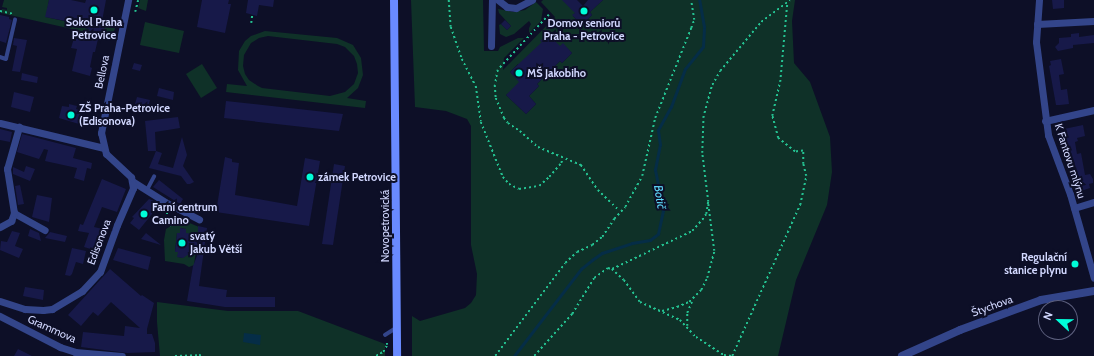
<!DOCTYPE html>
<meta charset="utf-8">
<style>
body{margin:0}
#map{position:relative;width:1094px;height:356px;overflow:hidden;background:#0d0f27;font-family:Cabin,sans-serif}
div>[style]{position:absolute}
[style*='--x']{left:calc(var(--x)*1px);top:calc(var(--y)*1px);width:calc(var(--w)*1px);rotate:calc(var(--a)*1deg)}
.green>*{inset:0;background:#0f3128}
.water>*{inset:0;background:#052d47}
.stream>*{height:2.5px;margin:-1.25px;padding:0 1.25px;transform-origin:1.25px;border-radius:1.25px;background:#052d47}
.building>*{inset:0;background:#171949}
.path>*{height:1.5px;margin-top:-0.75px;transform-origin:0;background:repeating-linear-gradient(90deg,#24c291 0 2px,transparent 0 5px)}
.service>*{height:3.5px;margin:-1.75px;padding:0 1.75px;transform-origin:1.75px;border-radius:1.75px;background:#33458a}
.minor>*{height:7px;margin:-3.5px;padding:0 3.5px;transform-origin:3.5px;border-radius:3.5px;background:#33458a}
.tertiary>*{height:8px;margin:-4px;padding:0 4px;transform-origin:4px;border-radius:4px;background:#33458a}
.secondary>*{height:8px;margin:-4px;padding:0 4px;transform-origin:4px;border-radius:4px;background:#698aff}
.dots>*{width:11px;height:11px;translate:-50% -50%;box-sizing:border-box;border:2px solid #0d0f27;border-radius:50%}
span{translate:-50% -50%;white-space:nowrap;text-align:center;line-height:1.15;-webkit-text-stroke:4px #0d0f27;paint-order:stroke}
.poi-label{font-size:11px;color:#d2d8ff;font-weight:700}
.left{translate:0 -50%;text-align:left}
.right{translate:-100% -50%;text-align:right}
.street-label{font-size:11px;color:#d2d8ff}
.water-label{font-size:12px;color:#60ddff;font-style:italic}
.north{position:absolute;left:1038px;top:300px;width:40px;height:40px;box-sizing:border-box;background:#0d0f27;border:1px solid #5c5f7d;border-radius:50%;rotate:292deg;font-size:11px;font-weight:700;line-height:16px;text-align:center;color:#d2d8ff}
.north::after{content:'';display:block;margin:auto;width:14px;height:18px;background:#00fdd8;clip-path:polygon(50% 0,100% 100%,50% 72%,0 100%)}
</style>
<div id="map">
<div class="green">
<div style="clip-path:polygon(4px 0,49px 0,46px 17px,81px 25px,80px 27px,103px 32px,106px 19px,117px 22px,112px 38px,1px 13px,2px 9px,7px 10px,7px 8px,2px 7px)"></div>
<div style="clip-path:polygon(140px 0,148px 0,146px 11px,138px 8px)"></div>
<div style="clip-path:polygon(evenodd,411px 0,483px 0,484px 51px,498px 51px,500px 47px,518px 38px,524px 38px,504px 58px,503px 70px,555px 17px,541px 2px,543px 0,563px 0,577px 10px,573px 16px,582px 25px,592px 15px,590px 12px,603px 0,795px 0,792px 21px,794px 63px,810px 82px,830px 137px,832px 172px,827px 205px,796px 280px,778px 356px,412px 356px,412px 316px,420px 321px,465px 308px,471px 303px,476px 295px,477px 274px,471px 245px,471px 126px,467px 119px,446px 111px,415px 107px,411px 0,548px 34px,553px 39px,551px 41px,558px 48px,563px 44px,572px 53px,562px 63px,560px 61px,537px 84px,539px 86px,529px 96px,536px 104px,526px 114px,506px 95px,524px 82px,515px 77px,510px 72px,518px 64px,530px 76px,552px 54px,541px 41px,548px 34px)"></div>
<div style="clip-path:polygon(536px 2px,543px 9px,541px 21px,529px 33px,529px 28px,531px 24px,529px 21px,514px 34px,506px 37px,500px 34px,499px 25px,501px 24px,507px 30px,511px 26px,499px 13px,498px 9px,514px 12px,525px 10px)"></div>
<div style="clip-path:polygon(145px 22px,184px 31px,179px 53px,140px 45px)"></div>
<div style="clip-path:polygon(evenodd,265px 31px,337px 38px,353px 45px,361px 58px,363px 75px,358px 88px,347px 98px,366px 101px,365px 108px,226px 92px,227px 84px,247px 86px,238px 70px,239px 51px,245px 41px,251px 36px,265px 31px,268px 36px,337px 44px,345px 47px,354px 56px,357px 64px,358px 73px,354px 84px,345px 92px,330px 96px,262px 88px,258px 86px,249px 80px,245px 74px,243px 66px,244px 55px,251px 43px,259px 38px,268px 36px)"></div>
<div style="clip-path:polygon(202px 64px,217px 88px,201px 98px,186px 74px)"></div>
<div style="clip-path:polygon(evenodd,179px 221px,185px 221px,199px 227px,194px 265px,189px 267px,184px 264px,165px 261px,164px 240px,166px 229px,179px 221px,180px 228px,186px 229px,183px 258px,178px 257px,178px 252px,175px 251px,177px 233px,180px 233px,180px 228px)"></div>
<div style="clip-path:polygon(157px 302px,228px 311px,298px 311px,385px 344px,385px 356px,160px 356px,157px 322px)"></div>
</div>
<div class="water">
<div style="clip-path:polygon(244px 333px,261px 335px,260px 345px,243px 342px)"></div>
</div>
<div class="stream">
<div style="--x:514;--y:356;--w:110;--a:-52.4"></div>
<div style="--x:581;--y:269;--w:14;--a:-39"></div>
<div style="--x:592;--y:260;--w:12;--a:-35"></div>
<div style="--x:602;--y:253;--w:32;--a:-18"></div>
<div style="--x:632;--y:243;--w:18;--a:-9"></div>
<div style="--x:650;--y:240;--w:10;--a:-37"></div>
<div style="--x:658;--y:234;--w:24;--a:-78"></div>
<div style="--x:663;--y:211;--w:42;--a:-101"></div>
<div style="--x:655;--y:170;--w:25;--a:-79"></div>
<div style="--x:660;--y:145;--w:15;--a:-98"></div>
<div style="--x:658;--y:130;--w:26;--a:-61"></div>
<div style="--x:671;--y:107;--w:40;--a:-69.8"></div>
<div style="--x:685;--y:69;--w:28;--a:-51"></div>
<div style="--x:703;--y:47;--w:20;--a:-87"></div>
<div style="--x:704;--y:27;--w:27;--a:-100"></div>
</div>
<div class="building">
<div style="clip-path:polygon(49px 0,71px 0,85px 3px,86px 0,106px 0,102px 21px,106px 21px,102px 40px,98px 39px,95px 52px,93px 52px,90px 67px,92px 68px,90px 76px,72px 71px,77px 49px,71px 48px,74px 38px,86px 41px,89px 29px,80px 27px,81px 24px,45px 17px)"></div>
<div style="clip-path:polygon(202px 0,229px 0,228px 4px,231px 4px,225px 33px,197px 27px)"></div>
<div style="clip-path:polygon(248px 0,274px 0,273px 7px,259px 5px,257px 16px,246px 13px)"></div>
<div style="clip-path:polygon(562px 0,577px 0,583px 6px,588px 0,603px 0,590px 12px,592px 15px,582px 25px,572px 15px,575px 13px)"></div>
<div style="clip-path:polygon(1052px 0,1064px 0,1064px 8px,1053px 9px)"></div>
<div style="clip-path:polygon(0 15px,9px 17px,9px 19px,12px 20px,6px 43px,0 41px)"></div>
<div style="clip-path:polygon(505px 20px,511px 26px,507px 30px,501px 24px)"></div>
<div style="clip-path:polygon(1079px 33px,1079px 37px,1094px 35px,1094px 43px,1073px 45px,1073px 48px,1058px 51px,1055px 47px,1059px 43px,1059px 38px,1071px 37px,1071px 34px)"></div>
<div style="clip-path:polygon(548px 34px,560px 46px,563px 43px,572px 53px,562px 63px,560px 61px,537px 84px,539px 86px,529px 96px,536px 104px,526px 114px,506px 95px,519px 82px,510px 72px,542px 42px,540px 41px)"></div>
<div style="clip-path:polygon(14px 38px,27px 40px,20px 72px,12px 71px,17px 46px,13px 45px)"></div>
<div style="clip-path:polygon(1061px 59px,1064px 74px,1059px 75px,1061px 90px,1067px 89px,1069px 104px,1060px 105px,1056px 105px,1049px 66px,1051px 65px,1050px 61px)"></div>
<div style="clip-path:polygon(134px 63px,142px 65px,140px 71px,132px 69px)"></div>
<div style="clip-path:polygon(22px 73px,38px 77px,37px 83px,21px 80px)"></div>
<div style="clip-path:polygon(159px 88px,174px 92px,173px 100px,157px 96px)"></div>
<div style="clip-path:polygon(14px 92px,34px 97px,30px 112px,11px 107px)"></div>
<div style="clip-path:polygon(137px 97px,150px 100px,147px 111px,137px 109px,138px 104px,135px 104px)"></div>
<div style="clip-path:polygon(226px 101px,343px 114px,339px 131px,224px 118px)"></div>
<div style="clip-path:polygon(69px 104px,77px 106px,76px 109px,83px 111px,79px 124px,59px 118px,62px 106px,69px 107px)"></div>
<div style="clip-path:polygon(178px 117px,180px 128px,155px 132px,156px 151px,148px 151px,145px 121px)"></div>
<div style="clip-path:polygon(1083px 125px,1085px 136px,1077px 138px,1078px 141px,1075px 142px,1077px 154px,1081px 153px,1085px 175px,1090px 174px,1093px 179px,1093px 183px,1089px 184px,1090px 188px,1081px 191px,1074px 168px,1071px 169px,1064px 129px)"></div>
<div style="clip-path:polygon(0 129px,12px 132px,10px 142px,0 140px)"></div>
<div style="clip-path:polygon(22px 134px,76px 148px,73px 158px,92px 163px,91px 169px,87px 168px,84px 181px,74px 178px,77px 168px,45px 161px,48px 150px,44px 149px,39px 159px,17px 152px)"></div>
<div style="clip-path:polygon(182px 137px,187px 155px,183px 166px,194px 182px,190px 184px,187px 184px,181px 176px,149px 168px,156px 151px,162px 153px,158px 164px,173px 168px)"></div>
<div style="clip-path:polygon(225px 157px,232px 159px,232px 162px,239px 163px,235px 195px,297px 206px,305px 158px,320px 161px,309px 226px,216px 212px)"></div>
<div style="clip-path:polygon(334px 164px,345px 166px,333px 245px,322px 244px)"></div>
<div style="clip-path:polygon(26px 166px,35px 169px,30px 181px,13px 174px,13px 167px,24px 172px)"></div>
<div style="clip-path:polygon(102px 179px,126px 189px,117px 212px,102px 207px,94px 227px,107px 230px,101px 252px,84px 247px,89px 233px,78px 231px,80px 224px,83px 225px)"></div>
<div style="clip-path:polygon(159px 180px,183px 199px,180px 204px,153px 187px)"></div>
<div style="clip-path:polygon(20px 185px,24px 204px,18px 205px,15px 186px)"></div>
<div style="clip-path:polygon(37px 195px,52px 198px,49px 222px,32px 217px)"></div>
<div style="clip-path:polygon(149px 199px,154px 201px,152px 214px,139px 230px,130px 223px,134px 218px,132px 217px)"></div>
<div style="clip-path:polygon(198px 226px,207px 228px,199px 286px,227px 290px,226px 297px,275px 297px,275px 307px,225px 307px,187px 301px,193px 266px,201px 246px,183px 258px,177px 257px,178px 252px,175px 252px,177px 233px,180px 233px,180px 228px,186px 229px,186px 233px,198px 235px)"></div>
<div style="clip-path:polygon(30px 229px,39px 233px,41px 241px,28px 236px)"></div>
<div style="clip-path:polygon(12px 231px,20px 233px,15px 246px,23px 249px,19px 258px,0 250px,1px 241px,7px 242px)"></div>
<div style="clip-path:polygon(50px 232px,67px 236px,65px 242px,45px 238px)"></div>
<div style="clip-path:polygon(146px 233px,161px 245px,141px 239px)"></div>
<div style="clip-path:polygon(72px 248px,86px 251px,83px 264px,76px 262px,72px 274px,70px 276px,65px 275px)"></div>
<div style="clip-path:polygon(118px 248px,151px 257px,148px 270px,113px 260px)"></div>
<div style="clip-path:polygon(110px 269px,141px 296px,142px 295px,154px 303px,147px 329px,147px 334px,152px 334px,155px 343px,155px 352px,127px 353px,81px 347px,83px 332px,124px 336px,125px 326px,140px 328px,111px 302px,98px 316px,93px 312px,81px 326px,68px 315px)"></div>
<div style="clip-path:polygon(25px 287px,44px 290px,43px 300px,23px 296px)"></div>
<div style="clip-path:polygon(18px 349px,32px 356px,14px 356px)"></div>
</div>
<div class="path">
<div style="--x:449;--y:0;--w:27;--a:86"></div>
<div style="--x:451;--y:27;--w:34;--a:71"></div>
<div style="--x:462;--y:59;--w:30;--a:63"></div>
<div style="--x:476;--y:86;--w:36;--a:82"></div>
<div style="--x:481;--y:122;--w:59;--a:68.2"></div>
<div style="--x:503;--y:177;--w:9;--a:49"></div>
<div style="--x:509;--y:184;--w:11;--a:27"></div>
<div style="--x:519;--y:189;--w:20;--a:-9"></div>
<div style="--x:539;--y:186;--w:13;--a:-42"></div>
<div style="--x:549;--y:177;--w:18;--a:-49"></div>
<div style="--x:561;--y:163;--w:5;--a:-68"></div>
<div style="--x:0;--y:11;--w:14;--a:12"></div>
<div style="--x:135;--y:12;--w:12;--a:-76"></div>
<div style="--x:549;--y:15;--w:75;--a:132.8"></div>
<div style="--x:498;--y:70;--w:15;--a:101"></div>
<div style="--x:495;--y:85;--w:13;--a:86"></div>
<div style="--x:496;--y:98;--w:22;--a:68"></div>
<div style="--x:504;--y:118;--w:6;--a:51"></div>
<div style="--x:508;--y:123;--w:14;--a:34"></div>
<div style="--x:520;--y:131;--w:24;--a:42"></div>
<div style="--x:538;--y:147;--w:47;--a:22.7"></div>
<div style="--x:581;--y:165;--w:30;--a:56"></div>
<div style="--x:598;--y:190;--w:30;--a:44"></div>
<div style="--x:251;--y:23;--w:8;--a:-83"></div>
<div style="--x:167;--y:212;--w:15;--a:79"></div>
<div style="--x:612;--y:269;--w:16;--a:43"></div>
<div style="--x:624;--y:280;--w:27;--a:54"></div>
<div style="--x:640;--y:302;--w:44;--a:24.2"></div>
<div style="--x:680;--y:320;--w:23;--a:47"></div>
<div style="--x:696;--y:337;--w:33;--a:33"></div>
<div style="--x:724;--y:355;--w:8;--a:7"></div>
<div style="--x:662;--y:311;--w:16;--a:-15"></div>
<div style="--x:677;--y:307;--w:13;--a:-23"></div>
<div style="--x:689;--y:302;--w:17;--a:-45"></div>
<div style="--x:701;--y:290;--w:13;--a:-63"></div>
<div style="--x:707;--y:278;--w:28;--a:-75"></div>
<div style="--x:714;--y:251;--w:47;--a:-97.3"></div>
<div style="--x:687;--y:326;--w:13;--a:-90"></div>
<div style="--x:687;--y:313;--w:15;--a:-67"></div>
<div style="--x:175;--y:356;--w:24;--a:-2"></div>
<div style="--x:199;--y:355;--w:5;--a:11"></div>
<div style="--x:376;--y:356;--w:8;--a:-30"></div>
<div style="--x:383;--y:352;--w:8;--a:-60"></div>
<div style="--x:387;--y:345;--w:4;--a:-104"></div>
<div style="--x:495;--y:356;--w:116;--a:-53"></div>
<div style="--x:565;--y:263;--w:16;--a:-43"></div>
<div style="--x:577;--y:252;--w:17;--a:-25"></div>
<div style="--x:592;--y:245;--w:13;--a:-39"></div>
<div style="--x:602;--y:237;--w:22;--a:-56"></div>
<div style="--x:614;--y:219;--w:16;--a:-47"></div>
<div style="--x:625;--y:207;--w:35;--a:-61"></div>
<div style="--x:642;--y:176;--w:59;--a:-77.4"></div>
<div style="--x:655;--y:118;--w:97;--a:-68.2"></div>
<div style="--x:691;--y:28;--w:9;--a:-69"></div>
<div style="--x:694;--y:20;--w:20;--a:-99"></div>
<div style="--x:534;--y:356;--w:57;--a:-47.9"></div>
<div style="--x:572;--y:314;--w:42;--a:-58.6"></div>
<div style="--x:594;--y:278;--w:17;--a:-36"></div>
<div style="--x:608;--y:268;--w:4;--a:14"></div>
<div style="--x:612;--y:269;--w:89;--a:-25.4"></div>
<div style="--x:692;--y:231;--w:15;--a:-48"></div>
<div style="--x:702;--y:220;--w:7;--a:-56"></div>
<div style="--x:706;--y:214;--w:12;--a:-81"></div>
<div style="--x:708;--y:202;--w:49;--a:-97"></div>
<div style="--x:702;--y:153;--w:35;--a:-88"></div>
<div style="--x:703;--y:118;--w:34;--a:-75"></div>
<div style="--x:712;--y:85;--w:16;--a:-60"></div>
<div style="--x:720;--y:71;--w:64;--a:-50.1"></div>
<div style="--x:761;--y:22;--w:36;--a:-37"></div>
<div style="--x:732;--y:356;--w:166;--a:-65.8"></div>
<div style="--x:800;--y:205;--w:30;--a:-78"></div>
<div style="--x:806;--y:176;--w:12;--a:-104"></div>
<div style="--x:803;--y:164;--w:13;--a:-90"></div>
<div style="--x:803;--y:151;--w:8;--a:173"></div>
<div style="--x:795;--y:152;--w:22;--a:-141"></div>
<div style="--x:778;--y:138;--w:23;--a:-105"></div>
<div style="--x:772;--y:116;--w:35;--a:-77"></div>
<div style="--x:780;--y:82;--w:78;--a:-84.9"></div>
</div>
<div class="service">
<div style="--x:0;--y:57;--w:6;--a:18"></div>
<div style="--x:6;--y:59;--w:40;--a:-77"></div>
<div style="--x:147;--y:190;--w:15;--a:-62"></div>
<div style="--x:385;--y:335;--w:13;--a:-32"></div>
</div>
<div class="minor">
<div style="--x:498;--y:0;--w:11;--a:38"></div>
<div style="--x:507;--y:7;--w:9;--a:6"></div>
<div style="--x:516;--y:8;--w:18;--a:-27"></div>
<div style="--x:1039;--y:0;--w:42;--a:94.1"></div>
<div style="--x:1036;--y:42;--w:94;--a:82.6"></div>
<div style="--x:1048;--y:135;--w:63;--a:69.6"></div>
<div style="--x:1070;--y:194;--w:87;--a:74.1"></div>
<div style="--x:1037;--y:24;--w:57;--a:-3"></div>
<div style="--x:491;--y:46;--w:46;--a:-88.8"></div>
<div style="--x:1045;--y:121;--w:50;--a:-12.7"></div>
<div style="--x:0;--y:123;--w:107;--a:13.5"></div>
<div style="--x:132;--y:181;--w:41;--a:32.2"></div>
<div style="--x:167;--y:203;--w:36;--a:27"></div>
<div style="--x:1074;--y:208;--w:21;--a:-17"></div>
<div style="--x:14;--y:213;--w:35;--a:29"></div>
<div style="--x:0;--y:227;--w:13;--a:-29"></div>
<div style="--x:11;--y:221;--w:9;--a:-69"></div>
<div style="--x:14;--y:213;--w:45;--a:-99"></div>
<div style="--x:7;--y:169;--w:44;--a:-74.1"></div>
<div style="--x:0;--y:301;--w:26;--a:18"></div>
<div style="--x:25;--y:309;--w:18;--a:3"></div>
<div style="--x:43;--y:310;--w:9;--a:-6"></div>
<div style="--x:52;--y:309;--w:35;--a:-31"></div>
<div style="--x:82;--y:291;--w:26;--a:-47"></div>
<div style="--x:100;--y:272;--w:50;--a:-70.1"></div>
<div style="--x:117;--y:225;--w:40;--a:-66.6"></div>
<div style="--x:133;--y:188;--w:11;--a:-100"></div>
<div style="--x:131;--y:177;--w:34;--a:-137"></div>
<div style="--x:106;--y:154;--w:22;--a:-103"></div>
<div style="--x:101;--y:133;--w:136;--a:-78.5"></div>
<div style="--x:0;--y:316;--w:68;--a:27.3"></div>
<div style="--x:60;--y:347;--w:16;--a:18"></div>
<div style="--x:75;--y:352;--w:47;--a:4.9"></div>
</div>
<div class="tertiary">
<div style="--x:902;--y:356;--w:64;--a:-24.1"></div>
<div style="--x:960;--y:330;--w:86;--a:-20.3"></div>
<div style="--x:1041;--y:300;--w:54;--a:-9.6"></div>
</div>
<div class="secondary">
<div style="--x:394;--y:0;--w:356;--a:89.5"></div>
</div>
<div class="dots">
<div style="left:94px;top:10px;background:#00fdd8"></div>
<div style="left:584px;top:11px;background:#00fdd8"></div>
<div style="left:519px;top:73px;background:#00fdd8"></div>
<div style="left:71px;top:115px;background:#00fdd8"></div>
<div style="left:310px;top:177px;background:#00fdd8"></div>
<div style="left:144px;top:214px;background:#00fdd8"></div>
<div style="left:182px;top:243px;background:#00fdd8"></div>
<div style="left:1075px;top:264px;background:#00fdd8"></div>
</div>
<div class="poi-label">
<span style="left:94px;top:29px">Sokol Praha<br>Petrovice</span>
<span style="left:584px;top:30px">Domov seniorů<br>Praha - Petrovice</span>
<span class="left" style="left:527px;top:73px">MŠ Jakobiho</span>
<span class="left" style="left:79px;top:115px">ZŠ Praha-Petrovice<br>(Edisonova)</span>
<span class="left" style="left:318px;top:177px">zámek Petrovice</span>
<span class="left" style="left:152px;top:214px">Farní centrum<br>Camino</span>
<span class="left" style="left:190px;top:243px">svatý<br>Jakub Větší</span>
<span class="right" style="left:1067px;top:264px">Regulační<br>stanice plynu</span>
</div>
<div class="street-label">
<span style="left:102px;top:72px;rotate:-78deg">Bellova</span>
<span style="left:1070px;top:161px;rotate:72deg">K Fantovu mlýnu</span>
<span style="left:385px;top:226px;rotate:-90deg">Novopetrovická</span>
<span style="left:99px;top:242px;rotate:-69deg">Edisonova</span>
<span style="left:992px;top:306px;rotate:-20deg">Štychova</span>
<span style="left:52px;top:329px;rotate:24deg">Grammova</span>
</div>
<div class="water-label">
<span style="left:660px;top:197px;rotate:81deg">Botič</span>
</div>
<div class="north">N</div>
</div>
